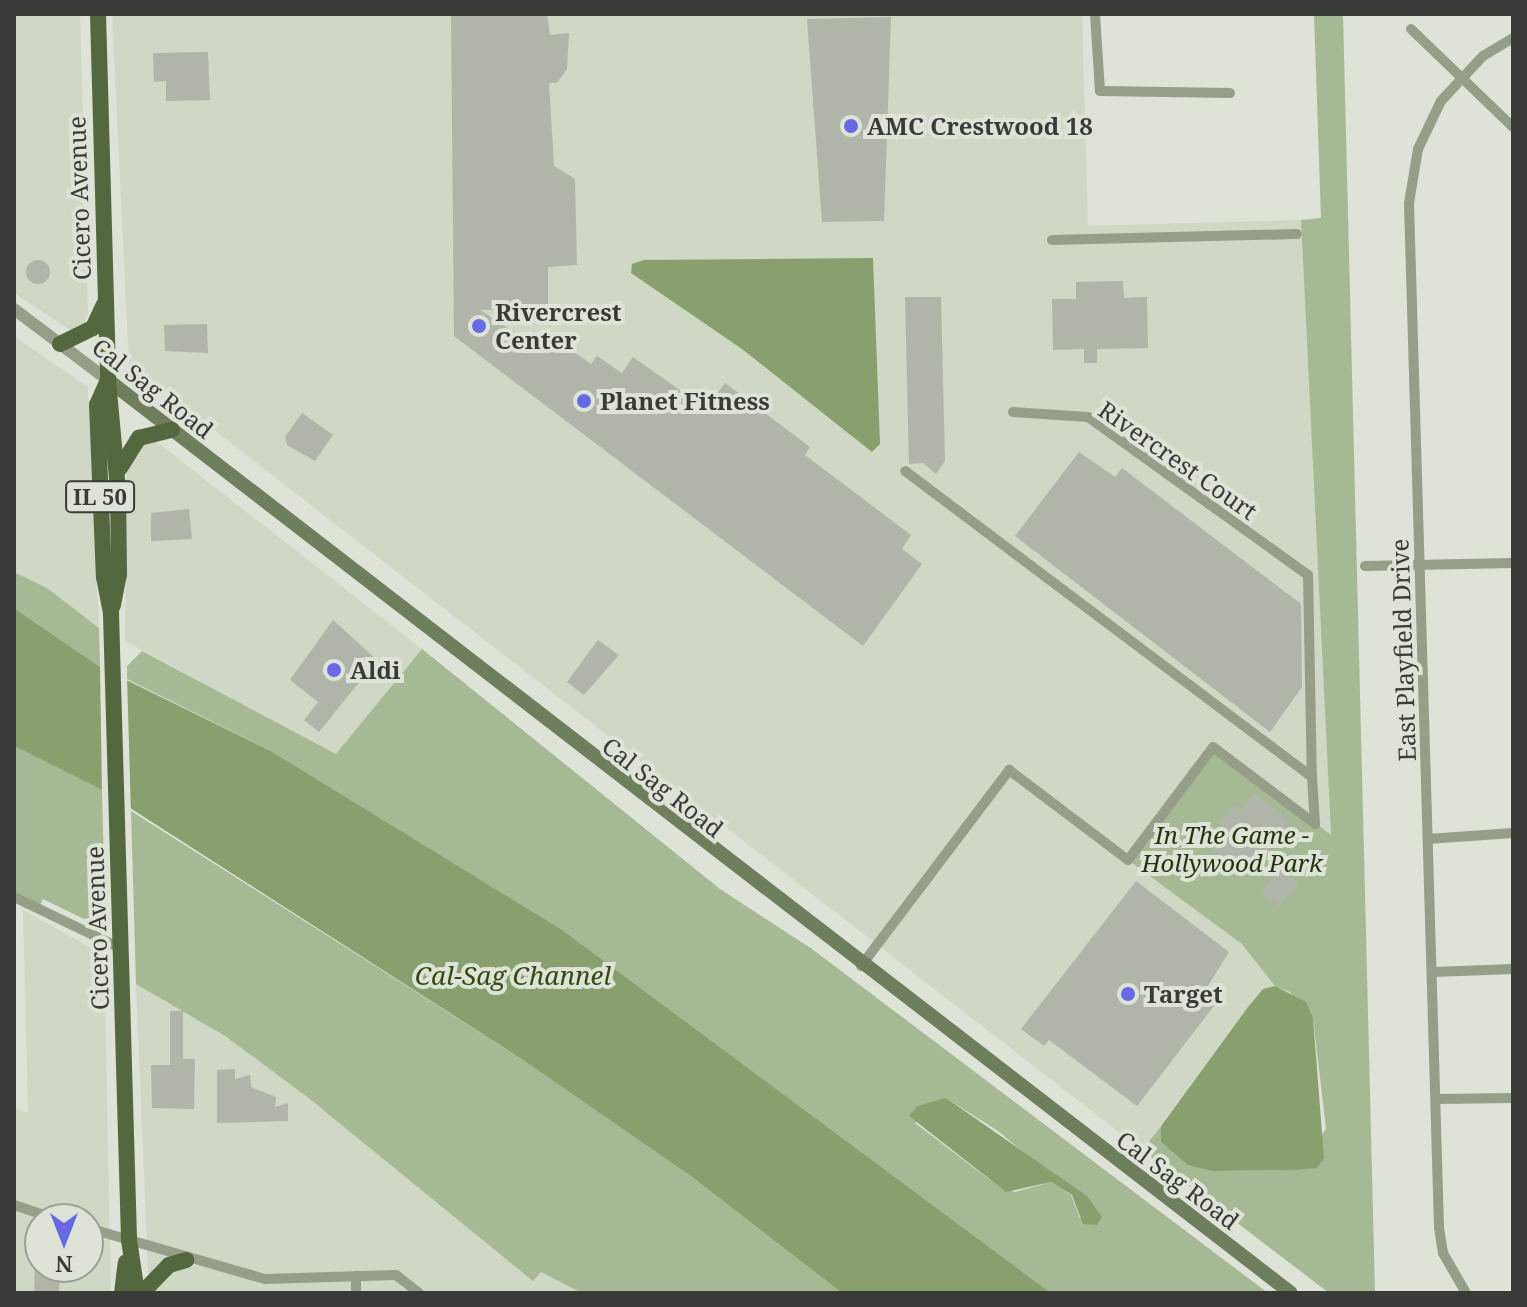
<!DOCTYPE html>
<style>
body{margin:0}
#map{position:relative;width:1527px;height:1307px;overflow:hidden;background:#dde3d6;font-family:"Noto Serif",serif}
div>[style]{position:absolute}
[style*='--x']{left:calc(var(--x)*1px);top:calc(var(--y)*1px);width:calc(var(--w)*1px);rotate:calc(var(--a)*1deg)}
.built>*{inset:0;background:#ced8c4}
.green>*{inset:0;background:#a7b894}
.water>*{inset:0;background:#89a06e}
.pier>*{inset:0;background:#dde3d6}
.building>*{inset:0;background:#afb5a8}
.round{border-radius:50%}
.minor>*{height:10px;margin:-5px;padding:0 5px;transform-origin:5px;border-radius:5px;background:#949e88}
.tertiary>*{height:12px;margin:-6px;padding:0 6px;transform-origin:6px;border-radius:6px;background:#949e88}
.secondary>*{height:14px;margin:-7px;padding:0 7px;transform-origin:7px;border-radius:7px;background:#6f7e5d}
.primary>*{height:16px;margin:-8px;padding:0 8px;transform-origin:8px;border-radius:8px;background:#55673f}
.dots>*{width:22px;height:22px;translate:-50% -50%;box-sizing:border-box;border:4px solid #dde3d6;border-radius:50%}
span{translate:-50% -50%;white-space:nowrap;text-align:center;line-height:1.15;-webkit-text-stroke:8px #dde3d6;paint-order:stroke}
.shield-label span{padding:2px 6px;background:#dde3d6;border:2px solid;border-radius:6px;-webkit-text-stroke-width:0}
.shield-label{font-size:22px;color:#393b36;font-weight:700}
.poi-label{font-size:24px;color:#393b36;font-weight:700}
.left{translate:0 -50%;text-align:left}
.street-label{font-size:24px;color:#393b36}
.park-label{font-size:24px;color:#24340d;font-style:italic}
.water-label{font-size:26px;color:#354a12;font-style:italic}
.frame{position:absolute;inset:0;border:16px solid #393b36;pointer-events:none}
.north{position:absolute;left:24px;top:1203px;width:80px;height:80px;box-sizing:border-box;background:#dde3d6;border:2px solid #9ba096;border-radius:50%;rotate:180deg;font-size:22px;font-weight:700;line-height:32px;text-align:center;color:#393b36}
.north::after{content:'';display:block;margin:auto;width:28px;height:36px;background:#676ae4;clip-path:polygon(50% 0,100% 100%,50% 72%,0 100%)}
</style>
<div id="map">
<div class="built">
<div style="clip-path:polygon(14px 14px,80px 14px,88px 311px,84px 325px,71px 331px,14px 293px)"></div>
<div style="clip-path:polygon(112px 14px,1082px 14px,1088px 226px,1301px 220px,1339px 1001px,1248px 1007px,1142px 1150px,129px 364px)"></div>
<div style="clip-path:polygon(14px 336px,88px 387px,99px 628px,47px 588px,14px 572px)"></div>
<div style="clip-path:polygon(153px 439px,422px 649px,336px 755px,125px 641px,127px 456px)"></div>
<div style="clip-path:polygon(evenodd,23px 910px,104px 955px,111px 1293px,14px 1293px,14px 1108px,28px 1113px,23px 910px,40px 1219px,88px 1219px,88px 1267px,40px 1267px,40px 1219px)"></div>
<div style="clip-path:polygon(136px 984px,225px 1036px,386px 1157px,532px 1280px,541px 1272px,582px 1293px,149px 1293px)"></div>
</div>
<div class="green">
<div style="clip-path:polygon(1314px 14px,1343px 14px,1375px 1293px,1329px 1293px,1142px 1150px,1161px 1126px,1161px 1142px,1211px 1171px,1295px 1170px,1326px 1129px,1313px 1018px,1290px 992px,1275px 986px,1242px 944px,1128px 860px,1213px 747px,1331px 835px,1301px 220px,1321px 218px)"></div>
<div style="clip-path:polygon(14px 572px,47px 588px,99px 628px,100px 667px,14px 608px)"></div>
<div style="clip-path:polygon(evenodd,422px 649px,720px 889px,812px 949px,1268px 1293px,1051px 1293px,561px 929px,271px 751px,127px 679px,127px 666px,142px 651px,336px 754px,422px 649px,946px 1098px,998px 1131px,1102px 1218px,1080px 1218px,1071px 1195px,1051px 1182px,1015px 1192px,998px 1186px,915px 1123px,946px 1098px)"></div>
<div style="clip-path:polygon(14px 746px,102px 790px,105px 906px,98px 917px,84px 919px,43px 899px,38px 909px,14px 897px)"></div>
<div style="clip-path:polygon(131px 811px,520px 1058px,692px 1177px,842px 1293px,582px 1293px,541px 1272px,533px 1281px,311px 1100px,225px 1036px,136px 984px)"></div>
</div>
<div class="water">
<div style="clip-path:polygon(873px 258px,880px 444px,872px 452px,742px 349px,631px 273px,632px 264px,644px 260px)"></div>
<div style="clip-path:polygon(14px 608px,100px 667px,271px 751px,561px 929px,1051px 1293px,842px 1293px,692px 1177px,520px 1058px,102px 790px,14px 746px)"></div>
<div style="clip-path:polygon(1275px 986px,1306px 1002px,1313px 1018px,1324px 1158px,1317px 1168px,1295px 1170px,1212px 1171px,1188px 1165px,1161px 1142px,1161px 1126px,1248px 1007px,1263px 989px)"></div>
<div style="clip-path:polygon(946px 1098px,1087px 1196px,1102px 1217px,1097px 1225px,1083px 1224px,1072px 1195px,1051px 1182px,1006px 1192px,909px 1116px,917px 1106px)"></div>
</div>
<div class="pier">
<div style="clip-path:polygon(100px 667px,127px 675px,131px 816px,102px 795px)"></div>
</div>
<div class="building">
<div style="clip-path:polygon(451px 14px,547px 14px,550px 35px,569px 33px,567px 69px,557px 83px,549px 83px,554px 166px,575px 179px,577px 265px,548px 267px,548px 310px,480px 310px,528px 341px,533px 331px,555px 351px,560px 342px,591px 364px,597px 356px,622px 373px,633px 357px,705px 408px,725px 383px,810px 447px,805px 455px,911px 535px,902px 549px,922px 564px,863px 646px,454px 336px)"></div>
<div style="clip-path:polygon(891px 17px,884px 221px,822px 222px,807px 19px)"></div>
<div style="clip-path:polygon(208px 52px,210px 100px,166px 101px,166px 81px,154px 82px,153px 53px)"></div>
<div class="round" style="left:26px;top:260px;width:24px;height:24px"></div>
<div style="clip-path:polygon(1123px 281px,1124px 298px,1147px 297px,1148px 348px,1097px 349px,1097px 363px,1084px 363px,1084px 349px,1053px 350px,1052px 299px,1076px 299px,1076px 282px)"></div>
<div style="clip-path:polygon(905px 297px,941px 297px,945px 461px,936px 474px,923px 463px,909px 464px)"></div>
<div style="clip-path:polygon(207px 324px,208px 353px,165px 351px,164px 325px)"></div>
<div style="clip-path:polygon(302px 413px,333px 435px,315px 461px,287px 445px,285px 437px)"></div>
<div style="clip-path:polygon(1079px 452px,1115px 477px,1122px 468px,1301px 604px,1302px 687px,1270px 732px,1015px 536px)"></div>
<div style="clip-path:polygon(189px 509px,192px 539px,151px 541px,151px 513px)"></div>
<div style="clip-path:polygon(333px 620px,377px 660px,319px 732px,304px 720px,318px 702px,290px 680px)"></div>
<div style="clip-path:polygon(598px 640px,619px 655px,584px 695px,567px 682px)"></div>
<div style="clip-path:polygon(1253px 793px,1290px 821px,1248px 876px,1205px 843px,1234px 805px,1241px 809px)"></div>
<div style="clip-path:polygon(1280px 868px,1299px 882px,1279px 907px,1261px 892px)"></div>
<div style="clip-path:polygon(1136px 881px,1229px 952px,1204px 992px,1217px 1002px,1137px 1106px,1049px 1040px,1044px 1046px,1021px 1029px)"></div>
<div style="clip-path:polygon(170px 1011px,183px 1011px,183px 1059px,195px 1059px,194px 1109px,152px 1108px,151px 1065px,170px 1065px)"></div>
<div style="clip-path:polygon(235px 1069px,235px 1079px,250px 1075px,251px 1087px,276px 1097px,275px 1107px,288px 1103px,288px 1121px,217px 1123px,217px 1070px)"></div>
<div style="clip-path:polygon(35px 1267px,60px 1267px,59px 1293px,34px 1293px)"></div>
</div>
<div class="minor">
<div style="--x:1095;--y:14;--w:77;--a:86.3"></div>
<div style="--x:1100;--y:91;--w:130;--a:0.9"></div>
<div style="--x:1411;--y:29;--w:141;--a:43.9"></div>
<div style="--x:1052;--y:240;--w:245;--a:-1.4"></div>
<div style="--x:1013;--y:412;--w:75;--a:3.8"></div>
<div style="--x:1088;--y:417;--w:271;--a:35.7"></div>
<div style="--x:1308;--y:575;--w:202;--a:88.9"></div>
<div style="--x:1365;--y:566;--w:148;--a:-1.2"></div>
<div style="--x:1428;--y:839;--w:85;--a:-4"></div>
<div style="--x:14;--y:897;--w:120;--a:25.7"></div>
<div style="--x:861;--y:966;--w:246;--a:-52.9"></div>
<div style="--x:1009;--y:770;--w:149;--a:37.1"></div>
<div style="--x:1128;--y:860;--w:141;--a:-53"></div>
<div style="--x:1213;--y:747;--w:128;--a:37"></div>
<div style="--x:1315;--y:824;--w:47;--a:-93.7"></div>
<div style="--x:1312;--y:777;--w:509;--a:-143.06"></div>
<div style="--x:1433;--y:972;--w:80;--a:-2.1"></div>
<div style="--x:1437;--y:1099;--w:76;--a:-0.8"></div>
<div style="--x:14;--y:1205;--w:44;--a:18.4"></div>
<div style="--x:88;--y:1228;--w:184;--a:16.1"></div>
<div style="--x:265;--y:1279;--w:131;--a:-1.7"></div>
<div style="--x:396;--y:1275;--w:29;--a:38"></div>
<div style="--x:356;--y:1276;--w:17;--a:90"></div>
<div style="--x:1466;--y:1293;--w:46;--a:-119.9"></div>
<div style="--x:1443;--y:1253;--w:26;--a:-99"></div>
<div style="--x:1439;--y:1227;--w:1024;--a:-91.68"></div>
<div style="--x:1409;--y:203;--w:55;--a:-80.5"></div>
<div style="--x:1418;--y:149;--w:53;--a:-64.4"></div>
<div style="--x:1441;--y:101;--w:62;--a:-47"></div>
<div style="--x:1483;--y:56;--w:35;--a:-31"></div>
</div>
<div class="tertiary">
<div style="--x:14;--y:309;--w:118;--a:37.1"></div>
</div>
<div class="secondary">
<div style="--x:108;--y:380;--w:1494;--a:37.66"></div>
</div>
<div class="primary">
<div style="--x:98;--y:14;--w:366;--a:88.4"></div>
<div style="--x:108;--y:380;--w:110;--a:84.8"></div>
<div style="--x:118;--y:490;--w:84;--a:89.3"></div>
<div style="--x:119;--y:574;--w:32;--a:101"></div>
<div style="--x:60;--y:344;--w:37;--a:-26"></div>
<div style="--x:93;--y:328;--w:26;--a:-65"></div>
<div style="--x:108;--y:380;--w:27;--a:114"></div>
<div style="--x:97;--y:405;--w:172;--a:87.7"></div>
<div style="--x:104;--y:577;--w:38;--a:79"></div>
<div style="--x:111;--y:614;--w:626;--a:88.35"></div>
<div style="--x:129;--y:1240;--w:54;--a:81.4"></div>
<div style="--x:120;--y:468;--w:36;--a:-58"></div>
<div style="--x:139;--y:438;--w:34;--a:-14"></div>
<div style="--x:122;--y:1293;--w:31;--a:-83"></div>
<div style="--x:142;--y:1293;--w:39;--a:-46"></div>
<div style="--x:169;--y:1265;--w:18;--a:-16"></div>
</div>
<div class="dots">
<div style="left:851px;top:126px;background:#676ae4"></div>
<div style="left:479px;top:326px;background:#676ae4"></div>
<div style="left:584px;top:401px;background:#676ae4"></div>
<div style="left:334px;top:670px;background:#676ae4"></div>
<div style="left:1128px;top:994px;background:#676ae4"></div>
</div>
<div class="shield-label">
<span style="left:100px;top:497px">IL 50</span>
</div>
<div class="poi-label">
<span class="left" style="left:867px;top:126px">AMC Crestwood 18</span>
<span class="left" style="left:495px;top:326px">Rivercrest<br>Center</span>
<span class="left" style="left:600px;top:401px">Planet Fitness</span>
<span class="left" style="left:350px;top:670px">Aldi</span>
<span class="left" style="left:1144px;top:994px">Target</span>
</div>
<div class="street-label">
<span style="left:79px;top:198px;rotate:-92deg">Cicero Avenue</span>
<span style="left:153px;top:388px;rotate:38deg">Cal Sag Road</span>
<span style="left:1178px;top:460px;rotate:35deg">Rivercrest Court</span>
<span style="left:1403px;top:650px;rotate:-92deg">East Playfield Drive</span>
<span style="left:663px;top:787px;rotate:38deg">Cal Sag Road</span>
<span style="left:97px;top:928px;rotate:-92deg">Cicero Avenue</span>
<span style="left:1178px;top:1180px;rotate:37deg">Cal Sag Road</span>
</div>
<div class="park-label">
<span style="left:1232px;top:849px">In The Game -<br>Hollywood Park</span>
</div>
<div class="water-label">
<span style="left:513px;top:976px">Cal-Sag Channel</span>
</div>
<div class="frame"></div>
<div class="north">N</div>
</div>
